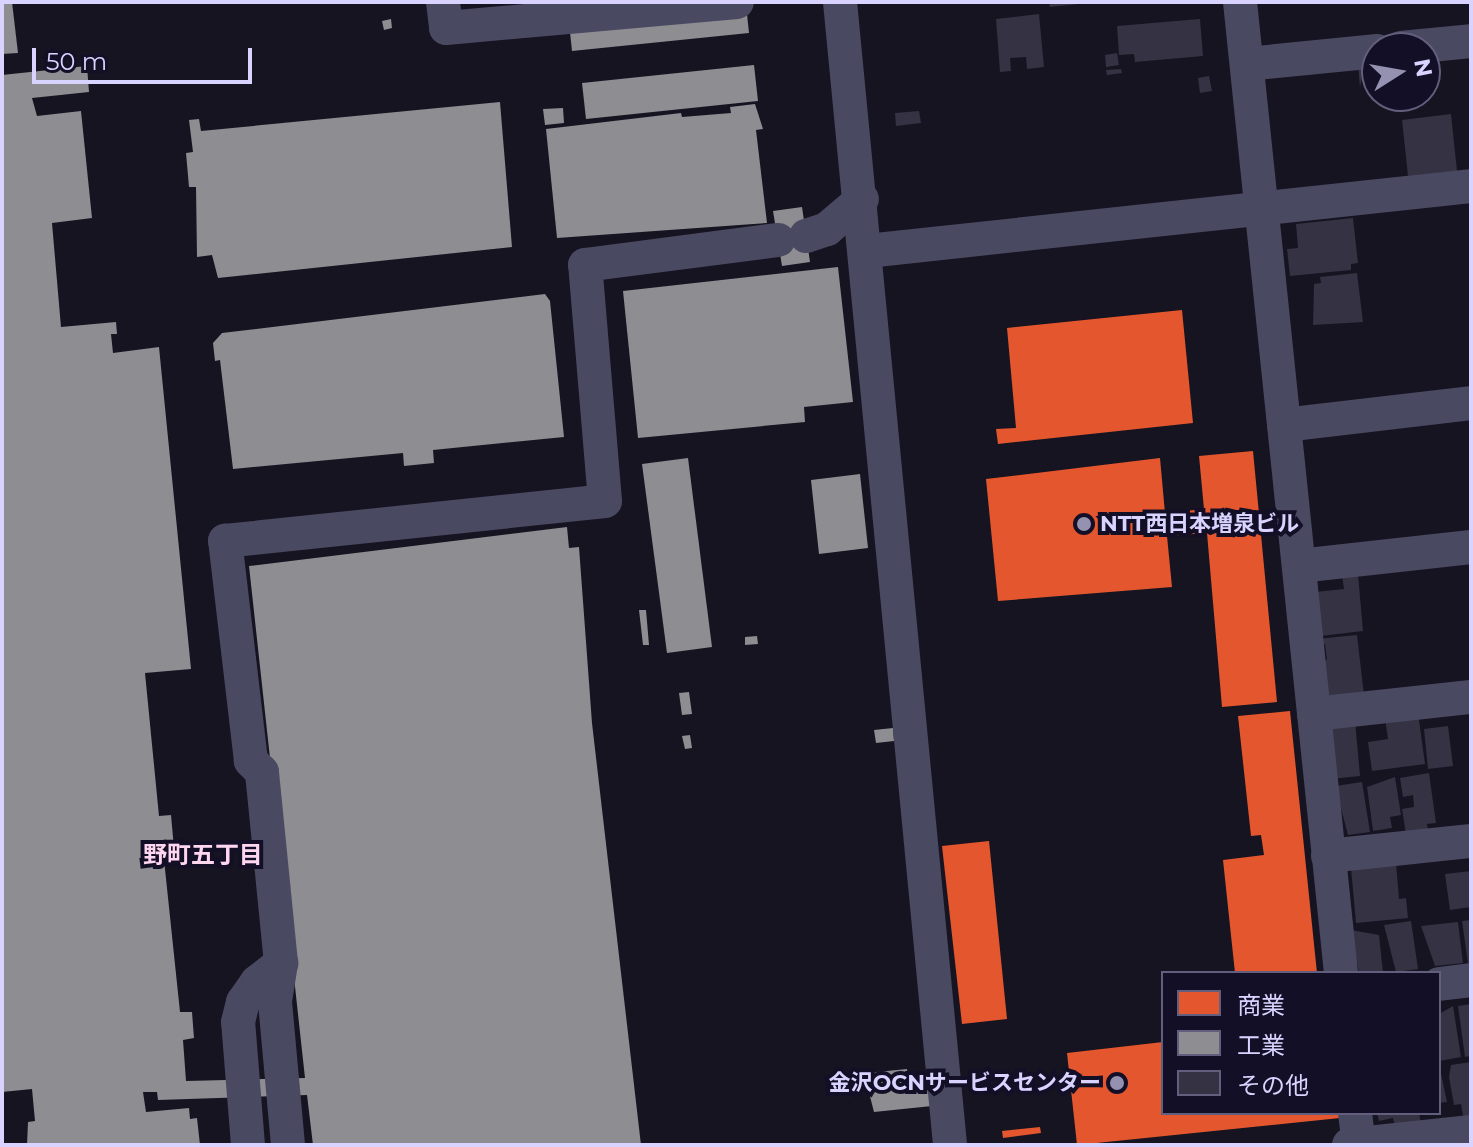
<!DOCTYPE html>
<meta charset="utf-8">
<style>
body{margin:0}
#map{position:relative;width:1473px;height:1147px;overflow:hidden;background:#161421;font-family:Montserrat,"Noto Sans JP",sans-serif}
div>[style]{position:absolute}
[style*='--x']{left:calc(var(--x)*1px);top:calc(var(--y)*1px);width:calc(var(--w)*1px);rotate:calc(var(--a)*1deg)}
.shops>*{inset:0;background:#e4572e}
.industry>*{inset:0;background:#8d8d92}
.building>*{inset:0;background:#343243}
.minor>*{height:34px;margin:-17px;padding:0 17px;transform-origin:17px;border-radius:17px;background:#4a4962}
.dots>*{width:22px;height:22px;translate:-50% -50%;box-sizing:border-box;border:4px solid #130f26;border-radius:50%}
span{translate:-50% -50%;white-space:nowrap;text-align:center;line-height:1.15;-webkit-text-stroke:8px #130f26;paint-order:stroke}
.poi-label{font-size:22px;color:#d9d4ff;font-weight:700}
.left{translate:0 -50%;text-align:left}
.right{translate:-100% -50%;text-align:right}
.neighbourhood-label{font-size:24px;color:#ffd6f0;font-weight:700}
.frame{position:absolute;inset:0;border:4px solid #d9d4ff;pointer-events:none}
.legend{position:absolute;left:1161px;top:971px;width:280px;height:144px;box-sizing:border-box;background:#130f26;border:2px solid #625e7d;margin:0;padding:10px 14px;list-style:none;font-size:24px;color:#d9d4ff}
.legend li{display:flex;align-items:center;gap:16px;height:40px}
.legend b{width:40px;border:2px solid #625e7d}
.north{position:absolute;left:1361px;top:32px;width:80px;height:80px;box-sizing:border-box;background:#130f26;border:2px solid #625e7d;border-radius:50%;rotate:79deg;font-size:22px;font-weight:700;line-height:32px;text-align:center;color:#d9d4ff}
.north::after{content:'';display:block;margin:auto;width:28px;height:36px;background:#9591b1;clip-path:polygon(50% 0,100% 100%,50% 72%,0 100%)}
.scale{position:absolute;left:32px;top:48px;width:220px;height:36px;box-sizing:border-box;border:4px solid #d9d4ff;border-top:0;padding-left:10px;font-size:24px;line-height:28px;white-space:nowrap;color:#d9d4ff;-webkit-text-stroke:6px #130f26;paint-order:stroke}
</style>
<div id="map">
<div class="shops">
<div style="clip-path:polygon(1182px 310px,1193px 423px,998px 444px,996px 429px,1016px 428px,1007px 328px)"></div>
<div style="clip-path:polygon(1253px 451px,1277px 702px,1222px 707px,1207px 533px,1167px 536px,1172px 587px,998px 601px,986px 479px,1160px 458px,1165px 513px,1204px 509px,1199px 456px)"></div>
<div style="clip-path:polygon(1290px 711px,1317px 973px,1235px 973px,1223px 860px,1264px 855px,1261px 835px,1251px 836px,1238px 716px)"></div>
<div style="clip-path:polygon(989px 841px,1007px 1019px,962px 1024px,942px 846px)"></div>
<div style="clip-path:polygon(1163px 1042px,1163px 1113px,1339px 1113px,1340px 1118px,1077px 1145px,1067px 1053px)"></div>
<div style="clip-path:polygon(1040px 1127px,1041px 1133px,1003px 1138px,1002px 1131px)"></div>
</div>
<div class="industry">
<div style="clip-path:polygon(2px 2px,12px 2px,18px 53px,2px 54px)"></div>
<div style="clip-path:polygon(747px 14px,749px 33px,572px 51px,570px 32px)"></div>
<div style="clip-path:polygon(391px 19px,392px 28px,384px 30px,382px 21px)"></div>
<div style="clip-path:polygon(754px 65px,758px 101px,586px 119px,582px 83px)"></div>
<div style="clip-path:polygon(87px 66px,89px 92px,32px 98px,37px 116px,81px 111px,92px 218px,52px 223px,61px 327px,116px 322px,117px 334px,111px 334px,113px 353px,159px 347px,191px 669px,145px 673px,159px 816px,171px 815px,174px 848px,163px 850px,180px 1012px,192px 1012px,194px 1038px,183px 1040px,186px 1081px,305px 1078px,249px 566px,567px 527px,569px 548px,579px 547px,592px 723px,641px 1145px,313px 1145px,307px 1095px,158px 1100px,157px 1092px,143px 1092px,146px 1112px,189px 1108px,190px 1119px,197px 1118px,200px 1145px,27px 1145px,28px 1122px,35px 1121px,32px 1089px,2px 1092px,2px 75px)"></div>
<div style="clip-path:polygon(500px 102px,512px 247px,218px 278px,212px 255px,197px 257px,196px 187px,189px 187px,186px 153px,193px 152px,189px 120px,199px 119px,201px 131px)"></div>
<div style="clip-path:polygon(755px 104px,763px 129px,756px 130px,767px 223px,557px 238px,546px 129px,681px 113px,682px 117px,731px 113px,730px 107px)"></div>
<div style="clip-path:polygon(563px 108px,564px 123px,545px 125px,543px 109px)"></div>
<div style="clip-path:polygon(802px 207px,810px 262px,782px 266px,773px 211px)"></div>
<div style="clip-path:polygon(838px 267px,853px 402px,804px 407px,805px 422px,638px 438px,623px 291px)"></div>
<div style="clip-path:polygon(545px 294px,550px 301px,564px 437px,433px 450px,434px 463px,404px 466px,403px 453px,233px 469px,220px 360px,215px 361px,213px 343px,222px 333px)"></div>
<div style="clip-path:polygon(688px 458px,712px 647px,667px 653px,642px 464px)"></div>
<div style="clip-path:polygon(860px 474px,868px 548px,819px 554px,811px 480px)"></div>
<div style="clip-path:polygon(639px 610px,646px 610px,649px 645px,643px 645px)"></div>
<div style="clip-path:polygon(757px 636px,758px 644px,745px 645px,745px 637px)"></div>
<div style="clip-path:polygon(689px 692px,692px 714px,682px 715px,679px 693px)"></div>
<div style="clip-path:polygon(893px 728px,894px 741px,876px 743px,874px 730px)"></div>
<div style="clip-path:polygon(690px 735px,692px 748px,685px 749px,682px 736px)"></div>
<div style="clip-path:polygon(907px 1069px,908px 1078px,929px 1076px,932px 1106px,874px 1112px,866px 1081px,858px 1082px,857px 1074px)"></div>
</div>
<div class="building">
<div style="clip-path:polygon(1049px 2px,1078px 2px,1078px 4px,1050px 7px)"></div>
<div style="clip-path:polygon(1039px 14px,1044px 67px,1027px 69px,1026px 57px,1010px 58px,1011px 71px,1000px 72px,996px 19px)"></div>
<div style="clip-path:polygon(1200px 19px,1203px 56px,1135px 62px,1134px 54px,1119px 55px,1117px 26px)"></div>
<div style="clip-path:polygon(1117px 53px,1119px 65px,1106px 67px,1105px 55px)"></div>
<div style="clip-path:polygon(1377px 61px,1377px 73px,1362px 74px,1360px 88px,1358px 63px)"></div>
<div style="clip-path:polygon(1121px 69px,1122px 73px,1107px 75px,1106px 70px)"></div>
<div style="clip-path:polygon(1209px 76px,1212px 91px,1200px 93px,1198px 78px)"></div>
<div style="clip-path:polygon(919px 111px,921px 123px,896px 126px,895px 113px)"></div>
<div style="clip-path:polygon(1451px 114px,1457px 171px,1408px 176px,1402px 120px)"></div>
<div style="clip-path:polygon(1353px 218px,1358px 263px,1351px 264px,1351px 270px,1290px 276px,1287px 249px,1298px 248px,1296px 224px)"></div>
<div style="clip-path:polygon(1357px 273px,1363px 322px,1313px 325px,1314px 284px,1321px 283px,1320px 277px)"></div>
<div style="clip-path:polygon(1358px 574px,1363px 631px,1321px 636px,1315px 592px,1344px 589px,1342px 575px)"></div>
<div style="clip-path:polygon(1357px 635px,1364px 695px,1324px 699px,1320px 661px,1327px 660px,1325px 644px,1316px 645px,1316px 639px)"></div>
<div style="clip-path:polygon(1418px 713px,1425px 764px,1372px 771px,1368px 742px,1388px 739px,1385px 718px)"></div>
<div style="clip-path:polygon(1355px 721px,1360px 776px,1331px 779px,1327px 728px)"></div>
<div style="clip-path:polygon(1448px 726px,1453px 766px,1428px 769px,1424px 729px)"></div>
<div style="clip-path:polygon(1429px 773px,1436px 823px,1427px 824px,1428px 831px,1406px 834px,1402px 809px,1414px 807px,1413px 795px,1403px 797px,1400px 778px)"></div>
<div style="clip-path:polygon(1395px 777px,1401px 815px,1390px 817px,1392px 828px,1373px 831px,1367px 787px)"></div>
<div style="clip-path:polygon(1362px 782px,1370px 832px,1348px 835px,1335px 786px)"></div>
<div style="clip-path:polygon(1396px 863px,1399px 899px,1406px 898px,1408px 918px,1356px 923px,1351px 868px)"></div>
<div style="clip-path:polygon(1471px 871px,1471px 907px,1450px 910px,1445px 874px)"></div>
<div style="clip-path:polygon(1471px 920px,1471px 963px,1468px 964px,1462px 921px)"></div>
<div style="clip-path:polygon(1411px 921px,1418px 969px,1396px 972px,1384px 925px)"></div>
<div style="clip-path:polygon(1458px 922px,1463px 963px,1435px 966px,1421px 926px)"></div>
<div style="clip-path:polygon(1351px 930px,1379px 935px,1383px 973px,1359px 973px)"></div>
<div style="clip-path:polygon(1471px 1004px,1471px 1056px,1465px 1057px,1458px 1006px)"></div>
<div style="clip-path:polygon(1453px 1006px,1461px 1057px,1439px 1061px,1439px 1014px)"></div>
<div style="clip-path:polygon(1471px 1062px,1471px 1120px,1464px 1121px,1461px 1104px,1454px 1105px,1449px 1077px,1451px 1065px)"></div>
<div style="clip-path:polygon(1439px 1064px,1447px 1102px,1439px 1103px)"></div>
<div style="clip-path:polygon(1377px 1113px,1419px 1113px,1421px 1123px,1395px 1127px,1393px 1118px,1379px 1121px)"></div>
</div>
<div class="minor">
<div style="--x:443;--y:2;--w:26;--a:83"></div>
<div style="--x:446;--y:28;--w:292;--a:-5.1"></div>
<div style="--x:840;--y:2;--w:1148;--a:84.5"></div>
<div style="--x:1240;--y:2;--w:976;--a:84.06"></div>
<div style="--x:1401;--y:48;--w:70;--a:-5.7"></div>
<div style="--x:1247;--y:64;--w:131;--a:-5.7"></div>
<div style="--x:806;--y:236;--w:22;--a:-18"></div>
<div style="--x:827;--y:229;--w:46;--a:-40.6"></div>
<div style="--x:867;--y:251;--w:607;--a:-6.14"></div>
<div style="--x:1284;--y:425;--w:188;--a:-6.7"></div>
<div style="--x:1299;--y:566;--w:173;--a:-6.3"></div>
<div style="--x:1314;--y:714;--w:158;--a:-6.2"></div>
<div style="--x:1328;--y:856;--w:144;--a:-6"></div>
<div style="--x:1439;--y:984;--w:32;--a:-7"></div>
<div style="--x:1355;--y:1113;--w:32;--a:83"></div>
<div style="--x:248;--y:1145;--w:123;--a:-94.6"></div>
<div style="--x:238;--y:1022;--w:21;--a:-76"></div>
<div style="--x:243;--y:1002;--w:24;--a:-55"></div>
<div style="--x:257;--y:982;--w:31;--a:-38"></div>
<div style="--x:288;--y:1145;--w:145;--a:-95.2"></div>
<div style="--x:275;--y:1001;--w:38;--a:-81"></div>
<div style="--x:281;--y:963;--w:192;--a:-95.7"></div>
<div style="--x:262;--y:772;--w:16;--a:-135"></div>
<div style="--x:251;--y:761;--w:222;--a:-96.7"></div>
<div style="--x:225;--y:541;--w:382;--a:-6"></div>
<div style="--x:605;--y:501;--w:237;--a:-94.8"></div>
<div style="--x:585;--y:265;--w:195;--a:-7.4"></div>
<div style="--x:1349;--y:1145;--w:123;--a:-6.1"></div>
</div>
<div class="dots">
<div style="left:1084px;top:524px;background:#9591b1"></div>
<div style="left:1117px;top:1083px;background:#9591b1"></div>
</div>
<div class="poi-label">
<span class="left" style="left:1100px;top:524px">NTT西日本増泉ビル</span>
<span class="right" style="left:1101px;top:1083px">金沢OCNサービスセンター</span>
</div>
<div class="neighbourhood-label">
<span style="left:203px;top:855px">野町五丁目</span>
</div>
<div class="frame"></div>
<ul class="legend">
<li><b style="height:22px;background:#e4572e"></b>商業</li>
<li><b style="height:22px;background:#8d8d92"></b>工業</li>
<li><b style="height:22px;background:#343243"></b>その他</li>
</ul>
<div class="north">N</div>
<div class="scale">50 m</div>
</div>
